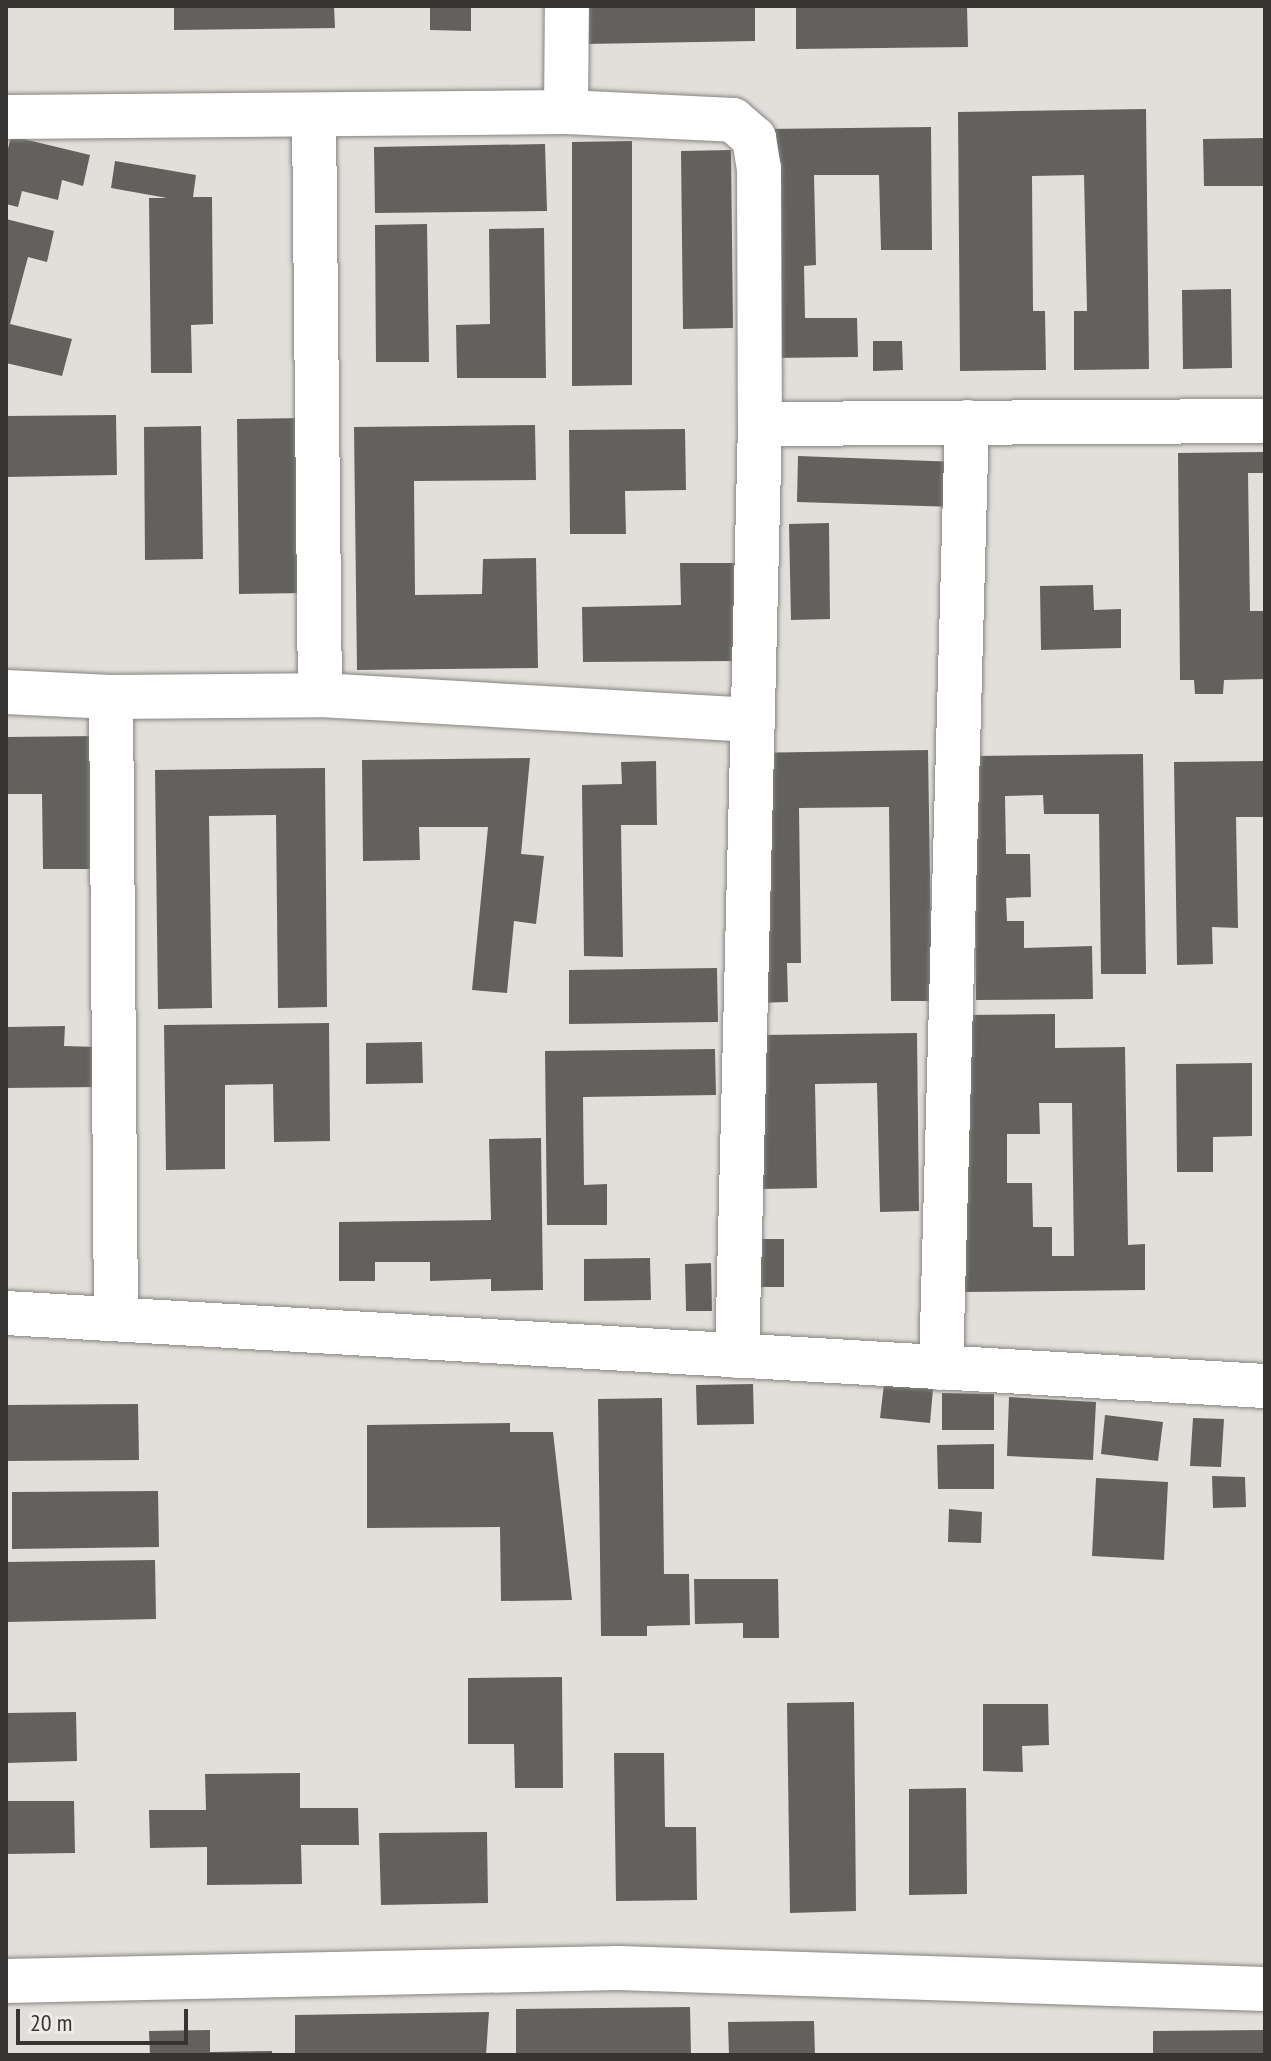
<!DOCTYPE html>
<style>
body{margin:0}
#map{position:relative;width:1271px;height:2061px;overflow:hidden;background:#e2dfdb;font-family:"PT Sans Narrow",sans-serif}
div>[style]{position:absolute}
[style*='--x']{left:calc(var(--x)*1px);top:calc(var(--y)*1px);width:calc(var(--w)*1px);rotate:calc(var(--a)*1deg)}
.building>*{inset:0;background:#63615d}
.roads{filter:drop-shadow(0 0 2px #868480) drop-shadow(0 0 2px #868480)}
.minor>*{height:44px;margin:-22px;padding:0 22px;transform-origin:22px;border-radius:22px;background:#fff}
span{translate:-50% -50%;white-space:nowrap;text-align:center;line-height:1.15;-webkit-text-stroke:8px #efece8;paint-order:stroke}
.frame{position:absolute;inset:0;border:8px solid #363533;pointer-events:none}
.scale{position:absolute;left:16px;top:2009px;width:172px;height:36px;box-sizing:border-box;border:4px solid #363533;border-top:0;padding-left:10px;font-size:24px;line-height:28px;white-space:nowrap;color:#363533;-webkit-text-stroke:6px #efece8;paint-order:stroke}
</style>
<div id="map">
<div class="building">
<div style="clip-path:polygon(174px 6px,334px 6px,335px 28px,174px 30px)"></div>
<div style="clip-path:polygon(430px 6px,471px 6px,471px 31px,430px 30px)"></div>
<div style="clip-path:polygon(585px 6px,755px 6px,755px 41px,585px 44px)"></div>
<div style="clip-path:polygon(796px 6px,967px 6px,968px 47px,796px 49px)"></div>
<div style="clip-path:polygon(1146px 109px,1149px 369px,1074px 370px,1074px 311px,1087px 311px,1084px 175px,1032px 176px,1033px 311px,1045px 311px,1046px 370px,960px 371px,958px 112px)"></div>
<div style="clip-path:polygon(931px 127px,932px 250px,881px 250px,879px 175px,814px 175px,816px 265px,804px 266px,805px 318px,857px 318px,858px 357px,770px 358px,767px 129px)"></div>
<div style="clip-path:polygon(11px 136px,90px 155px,83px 186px,62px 180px,58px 200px,22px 191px,18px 207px,6px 204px,6px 157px)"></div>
<div style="clip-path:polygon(1265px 138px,1265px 186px,1204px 186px,1203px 139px)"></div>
<div style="clip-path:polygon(632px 141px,632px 385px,572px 386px,572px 142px)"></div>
<div style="clip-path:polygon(545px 144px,547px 211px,375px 213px,374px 147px)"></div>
<div style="clip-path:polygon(731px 150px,733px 328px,683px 329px,681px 151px)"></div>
<div style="clip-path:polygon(115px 161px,196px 175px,193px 197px,212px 197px,213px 324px,191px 325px,192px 373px,151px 373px,149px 198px,167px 198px,111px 188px)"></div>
<div style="clip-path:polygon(6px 219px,54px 231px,47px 262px,28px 257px,10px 324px,72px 339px,62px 376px,6px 363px)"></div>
<div style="clip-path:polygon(427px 224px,429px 362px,376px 362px,375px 225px)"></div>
<div style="clip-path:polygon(544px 228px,546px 378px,457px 378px,456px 325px,490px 324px,489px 229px)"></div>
<div style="clip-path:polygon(1231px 289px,1232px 368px,1183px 369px,1182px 290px)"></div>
<div style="clip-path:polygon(873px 341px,902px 341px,903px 370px,873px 371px)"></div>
<div style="clip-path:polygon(116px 415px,117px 475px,6px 477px,6px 416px)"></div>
<div style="clip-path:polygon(304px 418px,306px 593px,239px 594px,237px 419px)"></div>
<div style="clip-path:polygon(535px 425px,536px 480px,414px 481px,415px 595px,482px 594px,483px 559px,536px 558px,538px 668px,357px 670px,354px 427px)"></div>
<div style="clip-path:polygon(201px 426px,203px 559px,145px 560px,144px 427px)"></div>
<div style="clip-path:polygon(685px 429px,686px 490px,625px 491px,626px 534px,570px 534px,569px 430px)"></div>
<div style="clip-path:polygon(1265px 452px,1265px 473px,1248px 473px,1250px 611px,1265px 611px,1265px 679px,1224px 680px,1223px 694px,1195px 694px,1194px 680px,1180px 680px,1178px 453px)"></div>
<div style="clip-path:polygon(798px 456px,958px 462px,956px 507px,797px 502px)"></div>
<div style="clip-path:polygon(829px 523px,830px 619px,791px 620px,789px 524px)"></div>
<div style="clip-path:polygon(680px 563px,736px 563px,737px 661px,583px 662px,582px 607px,681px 605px)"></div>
<div style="clip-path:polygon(1093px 585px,1094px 610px,1121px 609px,1121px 648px,1041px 650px,1040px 586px)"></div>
<div style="clip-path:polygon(99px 736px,100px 869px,43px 869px,42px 794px,6px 794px,6px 737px)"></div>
<div style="clip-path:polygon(928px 750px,932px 1001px,891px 1001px,889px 807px,799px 808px,801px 963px,787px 963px,788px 1002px,757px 1003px,753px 753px)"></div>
<div style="clip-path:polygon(1143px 754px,1146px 974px,1101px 974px,1099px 814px,1044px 814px,1043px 795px,1005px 796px,1006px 854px,1030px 854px,1031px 897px,1006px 898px,1007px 921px,1024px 921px,1024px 948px,1092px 946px,1093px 999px,976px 1000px,974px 756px)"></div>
<div style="clip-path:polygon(530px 758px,521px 854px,544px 856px,536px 924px,514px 921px,507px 993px,472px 990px,488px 827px,419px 827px,420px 860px,363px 861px,362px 760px)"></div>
<div style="clip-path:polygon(656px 761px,657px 825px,621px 825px,623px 957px,584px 956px,582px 785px,622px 784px,621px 762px)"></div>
<div style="clip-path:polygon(1265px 761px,1265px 817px,1236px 817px,1238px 928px,1212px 927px,1213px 964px,1177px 965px,1174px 762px)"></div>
<div style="clip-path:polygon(325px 768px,327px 1007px,278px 1008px,276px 815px,209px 816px,212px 1008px,158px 1009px,155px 770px)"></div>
<div style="clip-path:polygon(717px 968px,718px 1022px,569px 1024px,569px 970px)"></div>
<div style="clip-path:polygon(evenodd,1055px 1014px,1055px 1048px,1125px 1047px,1128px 1245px,1145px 1244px,1145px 1290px,964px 1292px,961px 1015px,1055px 1014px,1039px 1103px,1072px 1103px,1074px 1256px,1052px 1256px,1052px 1227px,1033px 1227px,1032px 1183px,1007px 1183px,1007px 1134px,1040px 1134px,1039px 1103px)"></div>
<div style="clip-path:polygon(329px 1023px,330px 1141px,274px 1142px,273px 1084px,225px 1085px,225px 1169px,166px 1170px,164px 1025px)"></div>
<div style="clip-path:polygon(65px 1026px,64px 1046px,97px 1047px,98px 1087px,6px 1088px,6px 1027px)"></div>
<div style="clip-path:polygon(917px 1033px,919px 1211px,880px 1212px,877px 1083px,815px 1084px,817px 1188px,758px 1189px,756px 1035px)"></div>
<div style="clip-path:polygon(422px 1042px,423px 1083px,366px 1084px,366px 1043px)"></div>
<div style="clip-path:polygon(715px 1049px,716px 1095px,583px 1097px,584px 1185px,607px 1184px,607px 1225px,547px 1225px,545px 1051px)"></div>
<div style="clip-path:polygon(1252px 1063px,1252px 1136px,1213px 1137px,1213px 1172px,1177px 1172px,1176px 1064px)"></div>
<div style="clip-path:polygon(541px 1138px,543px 1290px,491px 1291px,491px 1279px,430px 1281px,430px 1262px,375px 1262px,375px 1281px,339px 1281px,339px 1222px,491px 1220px,489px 1139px)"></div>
<div style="clip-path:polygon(742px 1239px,784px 1239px,784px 1287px,743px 1287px)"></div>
<div style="clip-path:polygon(650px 1258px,651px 1300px,584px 1301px,584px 1259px)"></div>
<div style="clip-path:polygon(711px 1263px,712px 1311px,686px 1311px,685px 1264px)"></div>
<div style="clip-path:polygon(753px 1384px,754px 1424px,697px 1425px,696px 1385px)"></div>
<div style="clip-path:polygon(884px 1384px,933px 1389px,930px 1423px,880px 1418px)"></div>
<div style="clip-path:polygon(942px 1393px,994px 1394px,994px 1430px,942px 1430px)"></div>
<div style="clip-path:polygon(1009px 1397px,1096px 1402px,1093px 1460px,1007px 1456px)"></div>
<div style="clip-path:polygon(662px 1398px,664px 1574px,689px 1574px,690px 1625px,647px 1626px,647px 1636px,601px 1636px,598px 1399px)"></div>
<div style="clip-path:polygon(138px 1404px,139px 1460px,6px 1461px,6px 1405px)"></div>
<div style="clip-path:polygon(1105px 1415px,1163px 1422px,1158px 1461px,1101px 1454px)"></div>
<div style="clip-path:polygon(1193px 1418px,1224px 1419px,1221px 1467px,1190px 1466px)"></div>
<div style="clip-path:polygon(510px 1423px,510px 1432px,553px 1432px,572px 1600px,501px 1601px,500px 1527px,367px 1528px,367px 1425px)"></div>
<div style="clip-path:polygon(994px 1444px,994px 1489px,938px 1489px,937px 1445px)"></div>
<div style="clip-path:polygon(1212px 1476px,1245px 1477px,1246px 1507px,1213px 1508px)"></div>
<div style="clip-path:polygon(1096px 1478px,1168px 1482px,1164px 1560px,1092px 1556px)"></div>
<div style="clip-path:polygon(158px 1491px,159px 1547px,12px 1549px,12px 1492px)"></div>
<div style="clip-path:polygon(949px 1509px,982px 1512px,981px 1543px,948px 1542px)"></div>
<div style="clip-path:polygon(155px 1560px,156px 1619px,6px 1622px,6px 1562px)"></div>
<div style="clip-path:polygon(694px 1579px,778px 1579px,779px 1638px,743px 1638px,743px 1623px,695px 1624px)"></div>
<div style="clip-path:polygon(562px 1677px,563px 1788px,515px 1788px,514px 1744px,468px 1744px,468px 1678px)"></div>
<div style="clip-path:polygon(854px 1702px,856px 1911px,790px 1913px,787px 1703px)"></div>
<div style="clip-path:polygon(983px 1704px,1048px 1704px,1049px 1745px,1022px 1746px,1023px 1772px,983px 1771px)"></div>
<div style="clip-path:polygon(76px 1712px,77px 1761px,6px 1763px,6px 1713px)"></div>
<div style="clip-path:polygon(614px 1753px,664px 1753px,665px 1827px,696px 1827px,697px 1900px,616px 1901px)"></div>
<div style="clip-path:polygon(300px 1773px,300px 1808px,358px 1808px,359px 1845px,301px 1845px,302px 1884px,207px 1885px,207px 1847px,150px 1848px,149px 1810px,206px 1810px,205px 1774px)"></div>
<div style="clip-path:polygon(966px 1788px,967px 1894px,909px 1895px,909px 1789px)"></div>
<div style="clip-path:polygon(6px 1801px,74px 1801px,75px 1853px,6px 1854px)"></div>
<div style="clip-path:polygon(487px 1832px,488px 1903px,381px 1905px,379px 1833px)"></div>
<div style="clip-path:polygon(690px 2007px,691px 2055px,516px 2055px,516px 2009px)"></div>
<div style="clip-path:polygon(489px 2012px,486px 2055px,295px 2055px,295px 2015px)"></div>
<div style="clip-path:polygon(814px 2021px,815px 2055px,729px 2055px,728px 2022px)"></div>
<div style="clip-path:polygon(210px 2030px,210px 2052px,272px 2051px,272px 2055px,150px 2055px,149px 2031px)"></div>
<div style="clip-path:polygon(1265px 2030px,1265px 2055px,1153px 2055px,1153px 2031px)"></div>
</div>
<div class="roads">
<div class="minor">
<div style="--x:566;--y:112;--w:106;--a:-89.5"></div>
<div style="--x:314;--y:116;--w:579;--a:89.41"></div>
<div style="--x:6;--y:117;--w:560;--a:-0.51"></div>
<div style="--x:566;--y:112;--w:167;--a:2.7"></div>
<div style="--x:733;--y:120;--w:28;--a:41"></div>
<div style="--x:754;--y:138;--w:30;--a:81"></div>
<div style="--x:759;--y:168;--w:256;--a:89.8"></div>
<div style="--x:760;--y:424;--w:932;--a:91.41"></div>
<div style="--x:760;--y:424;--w:505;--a:-0.34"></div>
<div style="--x:6;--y:692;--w:105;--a:2.7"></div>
<div style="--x:111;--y:697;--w:209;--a:-0.5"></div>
<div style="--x:320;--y:695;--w:433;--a:3.3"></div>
<div style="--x:111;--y:697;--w:621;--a:89.54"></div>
<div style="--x:6;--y:1313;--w:1261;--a:3.32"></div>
<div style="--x:941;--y:1368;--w:946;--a:-88.43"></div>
<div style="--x:6;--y:1981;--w:612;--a:-1.22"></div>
<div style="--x:618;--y:1968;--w:647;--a:1.86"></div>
</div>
</div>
<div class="frame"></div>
<div class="scale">20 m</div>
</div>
